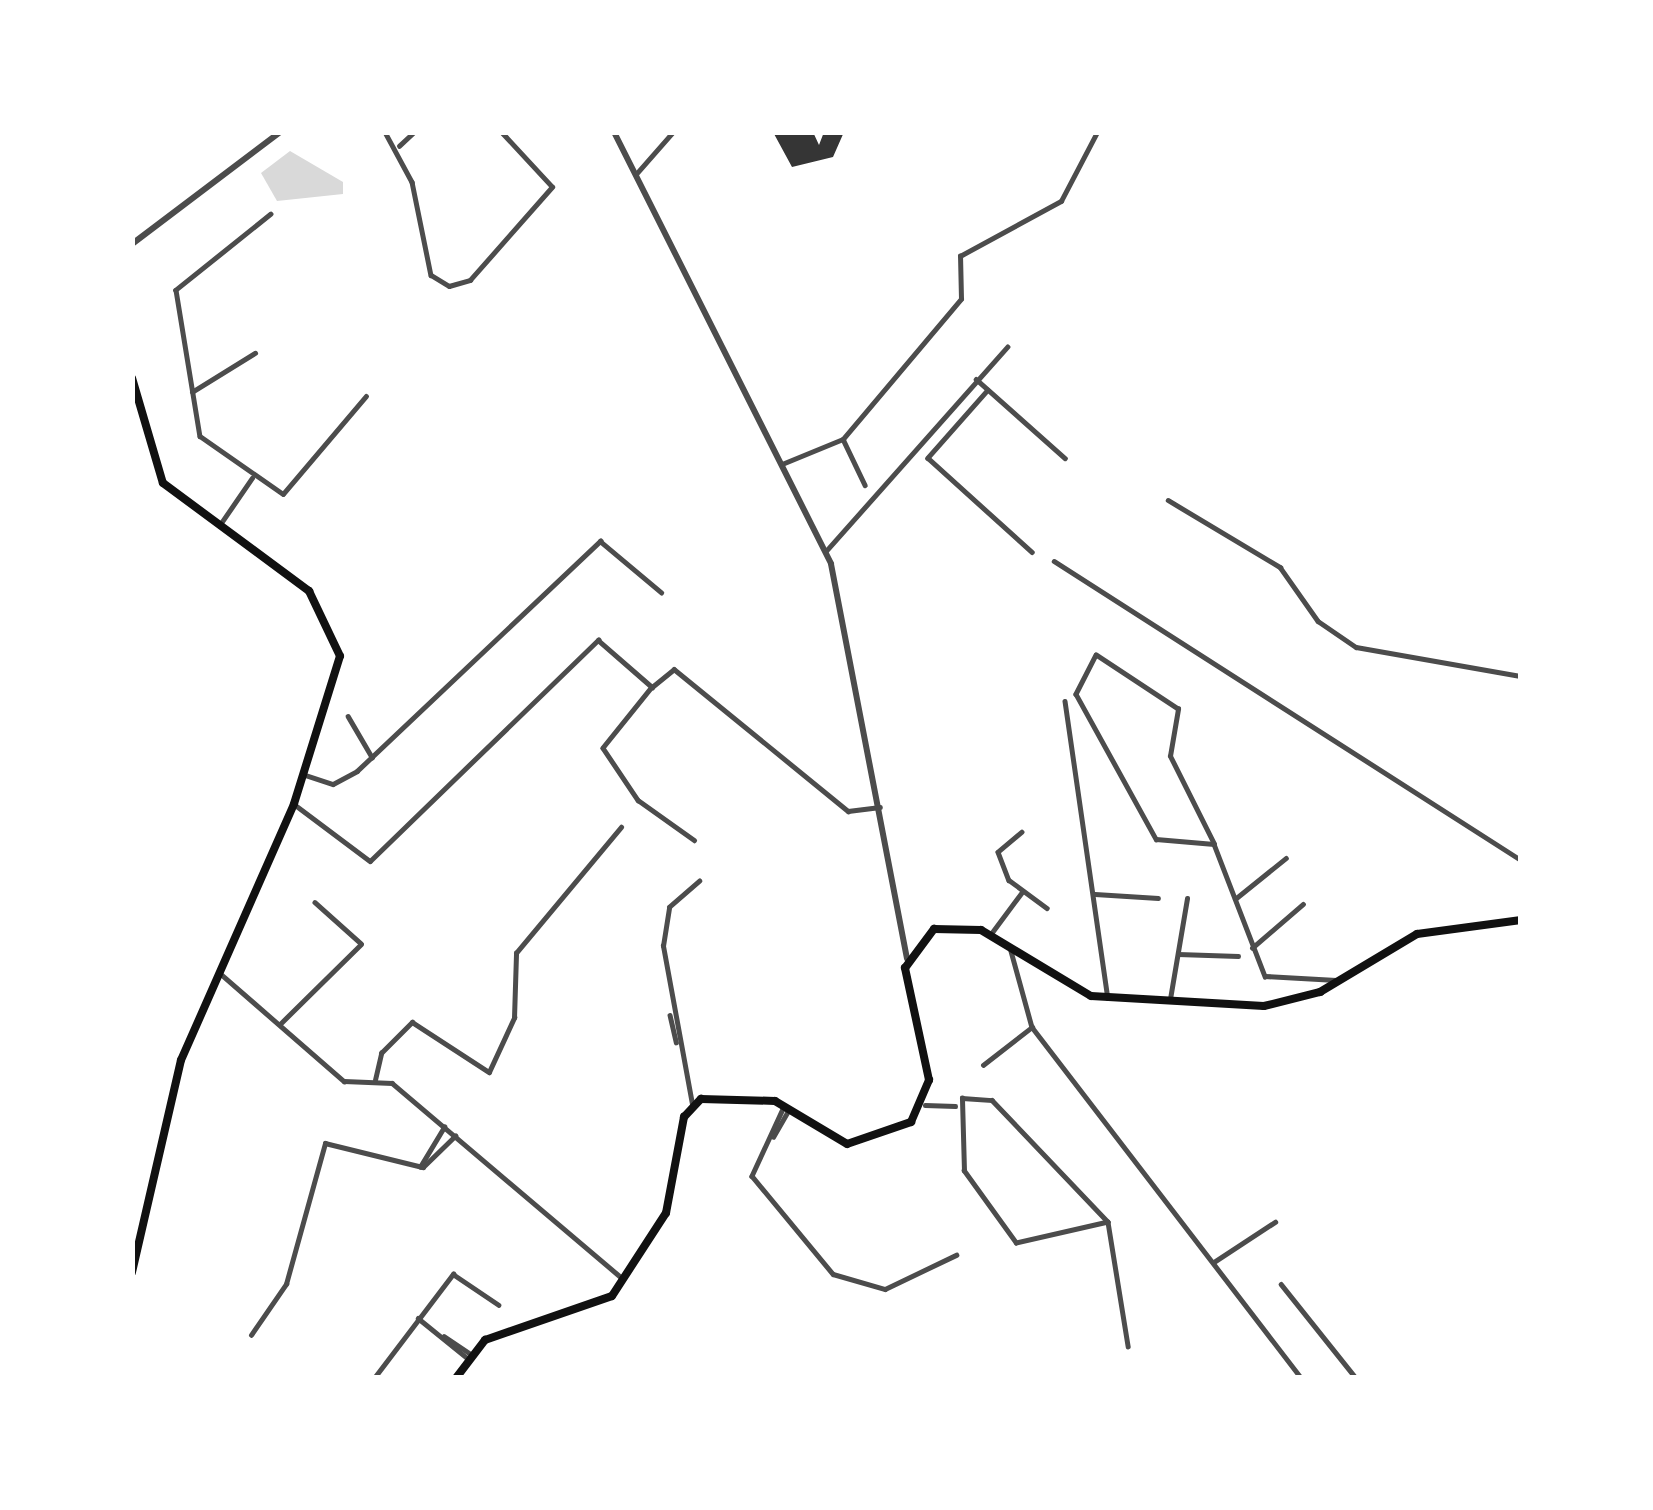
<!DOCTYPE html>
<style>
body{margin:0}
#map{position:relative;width:1653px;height:1510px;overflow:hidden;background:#fff;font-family:Karla,sans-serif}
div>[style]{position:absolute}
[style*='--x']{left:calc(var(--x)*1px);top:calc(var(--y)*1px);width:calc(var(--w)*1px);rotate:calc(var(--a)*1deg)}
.water>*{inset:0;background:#d9d9d9}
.building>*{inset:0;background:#353535}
.minor>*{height:4.5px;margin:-2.25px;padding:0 2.25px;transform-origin:2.25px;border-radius:2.25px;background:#4c4c4c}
.tertiary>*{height:6px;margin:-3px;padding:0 3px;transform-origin:3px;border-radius:3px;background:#4c4c4c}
.secondary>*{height:8px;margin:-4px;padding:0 4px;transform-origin:4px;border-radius:4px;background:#111}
span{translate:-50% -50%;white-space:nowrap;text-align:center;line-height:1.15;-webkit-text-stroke:9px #fff;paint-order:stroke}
.frame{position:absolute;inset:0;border:135px solid #fff;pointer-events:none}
</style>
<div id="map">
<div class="water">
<div style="clip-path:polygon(290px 151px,343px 182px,343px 194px,277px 201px,261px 173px)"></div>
</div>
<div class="building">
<div style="clip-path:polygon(773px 132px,813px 132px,819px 145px,824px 132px,844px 132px,833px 157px,792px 167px)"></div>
</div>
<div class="minor">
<div style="--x:385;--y:132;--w:57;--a:61.6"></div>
<div style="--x:412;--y:182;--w:95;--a:78.5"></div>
<div style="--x:431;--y:275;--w:21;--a:31"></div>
<div style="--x:449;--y:286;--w:22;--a:-16"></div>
<div style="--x:470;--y:280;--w:124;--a:-48.6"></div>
<div style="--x:552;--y:187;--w:75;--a:-132.8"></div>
<div style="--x:399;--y:146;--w:21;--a:-43"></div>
<div style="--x:637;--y:173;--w:55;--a:-48.7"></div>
<div style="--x:271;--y:214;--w:122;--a:141.3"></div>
<div style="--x:176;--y:290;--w:148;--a:80.7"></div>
<div style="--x:200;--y:436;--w:101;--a:34.9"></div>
<div style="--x:283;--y:494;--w:128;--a:-49.7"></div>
<div style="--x:976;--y:379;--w:119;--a:41.6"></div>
<div style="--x:988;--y:390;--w:91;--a:131.4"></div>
<div style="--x:928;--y:458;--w:140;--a:42.1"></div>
<div style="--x:192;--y:392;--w:74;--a:-31.8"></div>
<div style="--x:843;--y:439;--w:51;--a:64.4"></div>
<div style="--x:782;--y:464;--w:66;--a:-22.3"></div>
<div style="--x:843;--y:439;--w:183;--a:-49.9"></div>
<div style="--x:961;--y:299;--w:43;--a:-91.3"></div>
<div style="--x:960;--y:256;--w:115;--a:-28.6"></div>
<div style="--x:1061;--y:201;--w:78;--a:-62.4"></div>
<div style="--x:1168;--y:500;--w:131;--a:30.9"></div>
<div style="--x:1280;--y:567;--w:66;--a:54.9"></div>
<div style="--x:1318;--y:621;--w:46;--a:34.4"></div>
<div style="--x:1356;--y:647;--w:168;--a:10"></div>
<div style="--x:219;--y:526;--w:58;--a:-55.5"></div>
<div style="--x:826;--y:551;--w:273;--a:-48.4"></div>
<div style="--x:1054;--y:561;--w:555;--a:32.63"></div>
<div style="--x:652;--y:687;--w:78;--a:128.8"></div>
<div style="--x:603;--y:748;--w:63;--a:56.1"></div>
<div style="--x:638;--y:800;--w:69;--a:35.5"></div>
<div style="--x:1065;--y:701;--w:300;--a:81.8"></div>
<div style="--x:348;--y:716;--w:48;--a:59.7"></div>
<div style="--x:305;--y:775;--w:29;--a:18"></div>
<div style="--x:333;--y:784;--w:27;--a:-28"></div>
<div style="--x:357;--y:771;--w:335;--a:-43.4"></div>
<div style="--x:600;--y:541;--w:80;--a:39.9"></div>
<div style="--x:294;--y:804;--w:95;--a:36.9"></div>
<div style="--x:370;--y:861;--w:318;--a:-44.1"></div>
<div style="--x:598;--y:640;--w:72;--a:41"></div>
<div style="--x:652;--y:687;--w:28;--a:-39"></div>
<div style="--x:674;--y:669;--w:225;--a:39.2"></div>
<div style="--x:848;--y:811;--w:32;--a:-7"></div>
<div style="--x:1022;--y:832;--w:31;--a:140"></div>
<div style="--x:998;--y:852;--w:30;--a:69"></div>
<div style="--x:1009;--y:880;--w:47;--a:36.4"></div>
<div style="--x:1214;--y:844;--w:98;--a:-116.6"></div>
<div style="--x:1170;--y:756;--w:48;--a:-80.3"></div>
<div style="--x:1178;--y:709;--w:98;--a:-146.6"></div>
<div style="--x:1096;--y:655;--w:44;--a:117.1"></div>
<div style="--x:1076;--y:694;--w:166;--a:61.1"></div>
<div style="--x:1156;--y:839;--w:58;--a:4.9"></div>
<div style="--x:1214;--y:844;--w:142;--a:68.9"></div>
<div style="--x:1265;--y:976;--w:71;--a:3.2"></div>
<div style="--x:1095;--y:894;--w:63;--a:3.6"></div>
<div style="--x:1235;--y:899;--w:65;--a:-38.8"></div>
<div style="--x:990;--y:935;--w:54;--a:-53.3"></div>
<div style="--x:1252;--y:948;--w:67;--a:-40.8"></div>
<div style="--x:1011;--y:951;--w:79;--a:74.6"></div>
<div style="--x:1032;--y:1027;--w:442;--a:52.5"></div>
<div style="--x:1178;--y:954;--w:60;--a:1.9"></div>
<div style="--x:222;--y:975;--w:162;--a:41"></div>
<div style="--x:344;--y:1081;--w:48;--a:2.4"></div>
<div style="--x:392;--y:1083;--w:303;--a:40.3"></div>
<div style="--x:1170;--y:999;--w:102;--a:-80.4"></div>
<div style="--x:670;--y:1015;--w:28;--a:77"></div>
<div style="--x:281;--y:1023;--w:112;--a:-44.6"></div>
<div style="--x:361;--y:944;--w:62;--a:-138.3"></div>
<div style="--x:983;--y:1065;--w:62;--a:-37.8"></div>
<div style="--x:375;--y:1080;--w:28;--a:-77"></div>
<div style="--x:381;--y:1053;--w:44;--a:-45"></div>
<div style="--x:412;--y:1022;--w:92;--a:33"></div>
<div style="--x:489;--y:1072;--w:60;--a:-65.2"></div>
<div style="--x:514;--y:1018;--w:65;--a:-88.2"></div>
<div style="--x:516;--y:953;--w:164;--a:-50.2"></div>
<div style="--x:692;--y:1104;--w:161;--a:-100.4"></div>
<div style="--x:663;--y:946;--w:39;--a:-81"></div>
<div style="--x:669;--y:907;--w:40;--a:-41"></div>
<div style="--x:925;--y:1105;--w:30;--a:2"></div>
<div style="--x:783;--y:1109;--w:74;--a:114.8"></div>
<div style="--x:752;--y:1176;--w:127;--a:50.4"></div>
<div style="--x:833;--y:1274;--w:54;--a:16.1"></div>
<div style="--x:885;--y:1289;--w:79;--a:-25.6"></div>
<div style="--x:773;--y:1137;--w:30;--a:-60"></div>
<div style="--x:420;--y:1167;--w:47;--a:-59"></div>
<div style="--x:1108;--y:1222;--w:94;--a:167.1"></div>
<div style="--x:1016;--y:1243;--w:89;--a:-125.8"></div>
<div style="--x:964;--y:1171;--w:73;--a:-91.6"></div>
<div style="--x:962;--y:1098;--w:30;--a:4"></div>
<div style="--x:992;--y:1100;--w:168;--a:46.4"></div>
<div style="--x:1108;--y:1222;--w:126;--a:80.8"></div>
<div style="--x:1214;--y:1262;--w:73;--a:-33.3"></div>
<div style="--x:1281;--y:1284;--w:120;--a:51.4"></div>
<div style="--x:418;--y:1318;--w:62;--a:39.1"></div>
<div style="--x:251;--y:1335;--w:62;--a:-55.5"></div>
<div style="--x:286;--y:1284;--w:146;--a:-74.5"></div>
<div style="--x:325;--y:1143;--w:101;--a:13.8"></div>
<div style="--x:423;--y:1167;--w:45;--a:-44.1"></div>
<div style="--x:444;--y:1336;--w:30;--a:34"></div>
<div style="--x:374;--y:1378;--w:131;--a:-52.8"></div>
<div style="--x:453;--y:1274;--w:55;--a:34"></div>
</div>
<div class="tertiary">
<div style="--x:614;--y:132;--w:483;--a:63.3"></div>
<div style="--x:831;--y:564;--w:402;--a:79.1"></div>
<div style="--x:132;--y:244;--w:186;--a:-37.1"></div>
</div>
<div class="secondary">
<div style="--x:132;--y:378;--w:109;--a:73.6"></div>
<div style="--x:163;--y:483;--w:182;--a:36.5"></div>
<div style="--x:309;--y:591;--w:72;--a:64.5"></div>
<div style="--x:340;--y:656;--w:155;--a:107.3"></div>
<div style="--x:294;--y:804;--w:280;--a:113.8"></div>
<div style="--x:181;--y:1060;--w:218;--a:103"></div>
<div style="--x:456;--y:1378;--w:48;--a:-52.7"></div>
<div style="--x:485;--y:1340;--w:134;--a:-19.1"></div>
<div style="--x:612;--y:1296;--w:99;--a:-57"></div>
<div style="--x:666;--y:1213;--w:98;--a:-79.4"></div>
<div style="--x:684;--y:1117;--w:25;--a:-47"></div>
<div style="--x:701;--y:1099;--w:74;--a:1.5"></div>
<div style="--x:775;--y:1101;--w:84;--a:30.8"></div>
<div style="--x:847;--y:1144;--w:68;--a:-19"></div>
<div style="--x:911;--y:1122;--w:46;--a:-66.8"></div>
<div style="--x:929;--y:1080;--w:115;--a:-102.1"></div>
<div style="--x:905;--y:968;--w:49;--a:-53.4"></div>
<div style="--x:934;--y:929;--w:47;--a:1.2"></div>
<div style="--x:981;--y:930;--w:128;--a:31"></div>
<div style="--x:1091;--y:996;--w:173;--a:3.3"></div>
<div style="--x:1264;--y:1006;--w:58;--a:-14"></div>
<div style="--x:1320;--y:992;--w:113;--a:-30.9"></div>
<div style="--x:1417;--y:934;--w:105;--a:-7.7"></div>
</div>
<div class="frame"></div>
</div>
